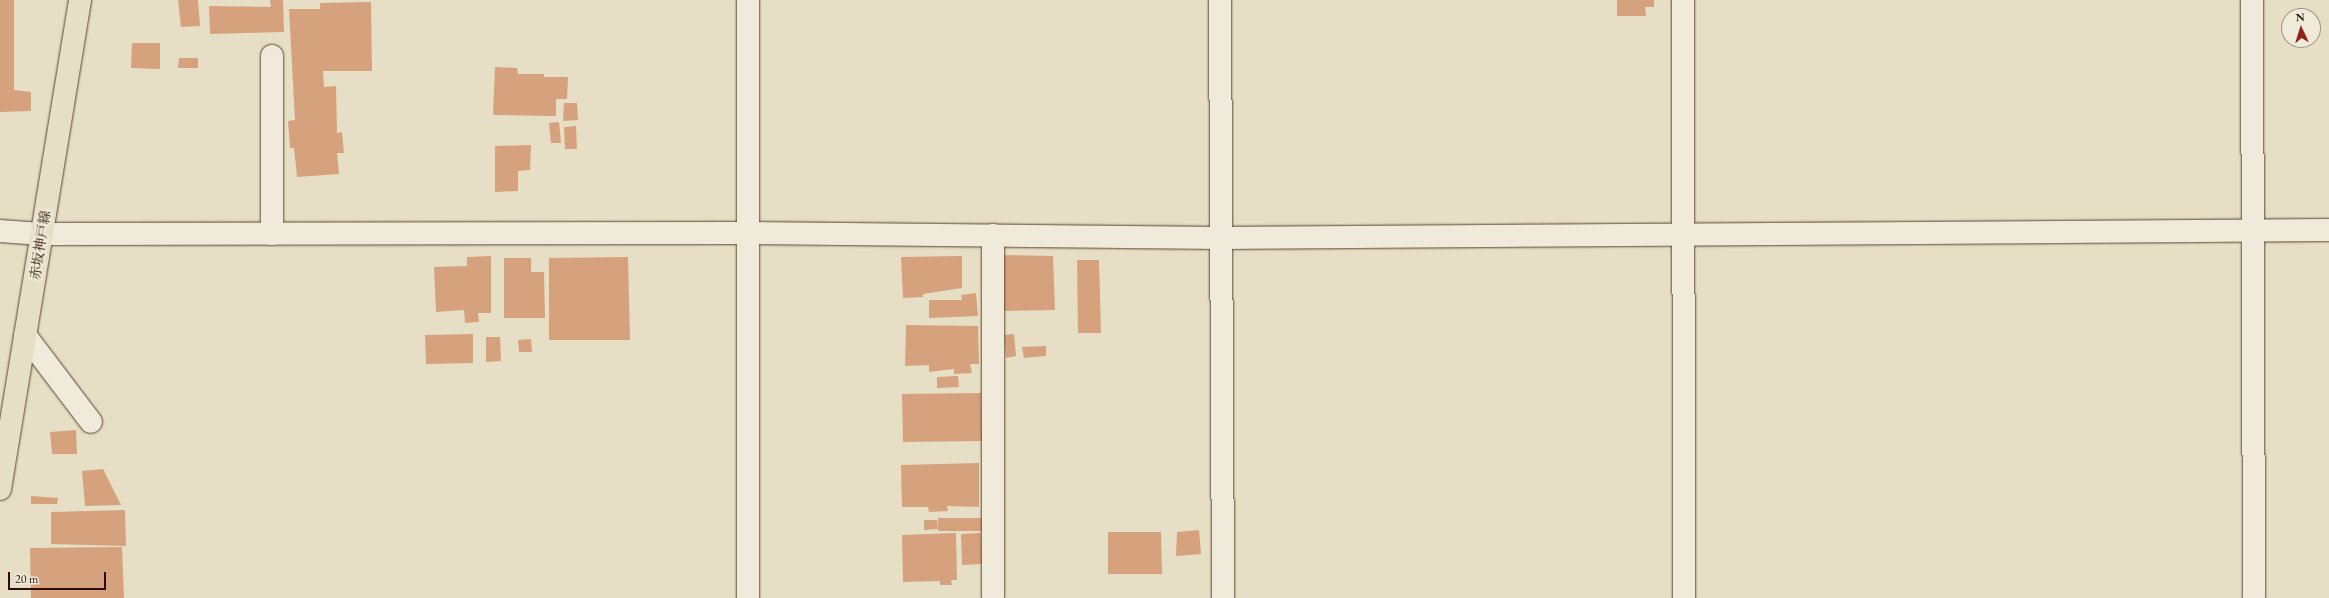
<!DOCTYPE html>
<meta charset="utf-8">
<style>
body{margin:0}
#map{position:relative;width:2329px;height:598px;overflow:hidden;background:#e7dfc5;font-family:"EB Garamond","Noto Serif JP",serif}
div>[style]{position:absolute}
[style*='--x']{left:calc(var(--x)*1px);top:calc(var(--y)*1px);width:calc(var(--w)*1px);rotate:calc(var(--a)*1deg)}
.building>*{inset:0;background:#d6a17d}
.roads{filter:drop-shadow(0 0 1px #594331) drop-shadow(0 0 1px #594331)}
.minor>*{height:22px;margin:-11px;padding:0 11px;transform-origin:11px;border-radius:11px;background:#efead9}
.major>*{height:22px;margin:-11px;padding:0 11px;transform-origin:11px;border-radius:11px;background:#e7dfc5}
span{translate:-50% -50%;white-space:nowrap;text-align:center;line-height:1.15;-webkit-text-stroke:4px #efead9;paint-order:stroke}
.street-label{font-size:14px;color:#2a0f00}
.north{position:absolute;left:2281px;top:8px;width:40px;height:40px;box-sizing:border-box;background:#efead9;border:1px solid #a09282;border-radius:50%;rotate:356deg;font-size:11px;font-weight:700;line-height:16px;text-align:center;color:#2a0f00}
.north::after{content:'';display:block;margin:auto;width:14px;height:18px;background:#8f2418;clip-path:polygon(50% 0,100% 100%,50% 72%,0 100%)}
.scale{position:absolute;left:8px;top:572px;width:98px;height:18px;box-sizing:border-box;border:2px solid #2a0f00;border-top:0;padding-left:5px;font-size:12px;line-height:14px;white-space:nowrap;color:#2a0f00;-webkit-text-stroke:3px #efead9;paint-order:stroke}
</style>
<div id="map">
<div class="building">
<div style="clip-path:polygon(0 0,14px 0,14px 90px,31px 92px,31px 111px,0 112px)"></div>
<div style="clip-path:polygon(178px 0,198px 0,200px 26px,181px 27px)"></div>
<div style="clip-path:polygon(270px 0,283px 0,284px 32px,210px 34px,209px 6px,271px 7px)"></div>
<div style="clip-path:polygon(1617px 0,1654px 0,1654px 7px,1645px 7px,1646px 16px,1617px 16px)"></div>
<div style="clip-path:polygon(371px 2px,372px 71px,323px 71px,324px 87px,336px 86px,337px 133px,342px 132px,344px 153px,337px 153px,339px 174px,297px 177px,294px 148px,290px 148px,288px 121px,295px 120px,289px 9px,320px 9px,320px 3px)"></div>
<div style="clip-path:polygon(132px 43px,160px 43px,160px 69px,131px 68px)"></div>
<div style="clip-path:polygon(179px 58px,198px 58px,198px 68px,178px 68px)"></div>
<div style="clip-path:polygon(495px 67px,517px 68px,518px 74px,544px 74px,544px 77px,568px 77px,567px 99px,556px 99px,556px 116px,493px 115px)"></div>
<div style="clip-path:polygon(564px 103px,577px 103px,578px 120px,563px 121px)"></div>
<div style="clip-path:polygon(559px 122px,561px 143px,551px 143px,549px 123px)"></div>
<div style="clip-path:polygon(576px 126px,577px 149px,565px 149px,564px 127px)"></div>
<div style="clip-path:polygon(531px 145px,530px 170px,518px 171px,518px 191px,495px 192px,495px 146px)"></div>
<div style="clip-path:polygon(1002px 255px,1053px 256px,1055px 310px,1003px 311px)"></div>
<div style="clip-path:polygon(491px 256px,491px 313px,478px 313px,479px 322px,465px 323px,464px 310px,436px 312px,434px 267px,467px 266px,467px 257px)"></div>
<div style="clip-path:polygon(962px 256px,962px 288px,923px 294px,923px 297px,903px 298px,901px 257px)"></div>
<div style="clip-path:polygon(628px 257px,630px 340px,549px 340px,549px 258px)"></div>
<div style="clip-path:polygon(504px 258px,531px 258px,531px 272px,544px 272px,545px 318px,504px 318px)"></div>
<div style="clip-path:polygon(1077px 260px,1099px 260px,1101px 333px,1078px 333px)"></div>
<div style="clip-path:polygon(976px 293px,978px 316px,929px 318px,929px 300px,962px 300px,961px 295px)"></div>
<div style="clip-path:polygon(906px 325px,978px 326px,979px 364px,970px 364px,972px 373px,954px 374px,954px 369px,929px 372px,929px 365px,905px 366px)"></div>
<div style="clip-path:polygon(473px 334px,473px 363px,426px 364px,425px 335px)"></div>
<div style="clip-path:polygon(1014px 334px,1016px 356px,1006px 358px,1004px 335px)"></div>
<div style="clip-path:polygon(486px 337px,500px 337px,501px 361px,486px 362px)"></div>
<div style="clip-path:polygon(531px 339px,532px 352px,519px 352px,518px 340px)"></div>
<div style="clip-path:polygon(1046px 346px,1046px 356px,1024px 358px,1022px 347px)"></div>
<div style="clip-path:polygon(958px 376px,959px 387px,937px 388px,937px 377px)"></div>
<div style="clip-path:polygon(981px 393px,982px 441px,903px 442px,902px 394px)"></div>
<div style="clip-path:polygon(76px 430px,77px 454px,52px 454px,50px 432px)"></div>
<div style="clip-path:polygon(979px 463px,979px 507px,947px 506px,948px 511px,929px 512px,928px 507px,902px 507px,901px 465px)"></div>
<div style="clip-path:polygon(103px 469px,121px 505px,85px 506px,82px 471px)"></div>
<div style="clip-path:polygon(31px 496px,58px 498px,57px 504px,31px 504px)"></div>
<div style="clip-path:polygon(125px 510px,126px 546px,51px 544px,51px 512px)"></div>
<div style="clip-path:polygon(938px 518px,982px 518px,982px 531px,938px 531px)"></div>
<div style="clip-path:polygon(924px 520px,937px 520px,938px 529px,924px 530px)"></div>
<div style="clip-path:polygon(1199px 530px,1201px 554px,1176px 556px,1177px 532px)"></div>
<div style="clip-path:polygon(1108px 532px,1161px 532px,1162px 574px,1108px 574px)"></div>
<div style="clip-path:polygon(956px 533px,957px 580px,951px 580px,952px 585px,940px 585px,940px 581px,903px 582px,902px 535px)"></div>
<div style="clip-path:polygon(981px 533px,982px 564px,962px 565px,961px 534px)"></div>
<div style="clip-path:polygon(122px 547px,124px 598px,31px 598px,30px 548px)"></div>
</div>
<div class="roads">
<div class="minor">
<div style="--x:748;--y:0;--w:598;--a:90"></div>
<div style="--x:1220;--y:0;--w:598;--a:89.71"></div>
<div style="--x:1683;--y:0;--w:598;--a:89.9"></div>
<div style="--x:2252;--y:0;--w:598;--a:89.81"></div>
<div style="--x:0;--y:231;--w:41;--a:4.2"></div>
<div style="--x:41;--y:234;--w:708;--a:-0.08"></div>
<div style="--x:749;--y:233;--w:471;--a:0.6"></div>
<div style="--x:1220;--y:238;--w:1109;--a:-0.41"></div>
<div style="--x:272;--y:234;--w:178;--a:-90"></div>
<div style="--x:25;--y:335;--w:109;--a:52.8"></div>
<div style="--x:993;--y:596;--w:361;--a:-90"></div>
</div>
<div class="major">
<div style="--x:0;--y:489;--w:496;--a:-80.7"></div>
</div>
</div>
<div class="street-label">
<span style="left:40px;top:245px;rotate:-81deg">赤坂神戸線</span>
</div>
<div class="north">N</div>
<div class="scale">20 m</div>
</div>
